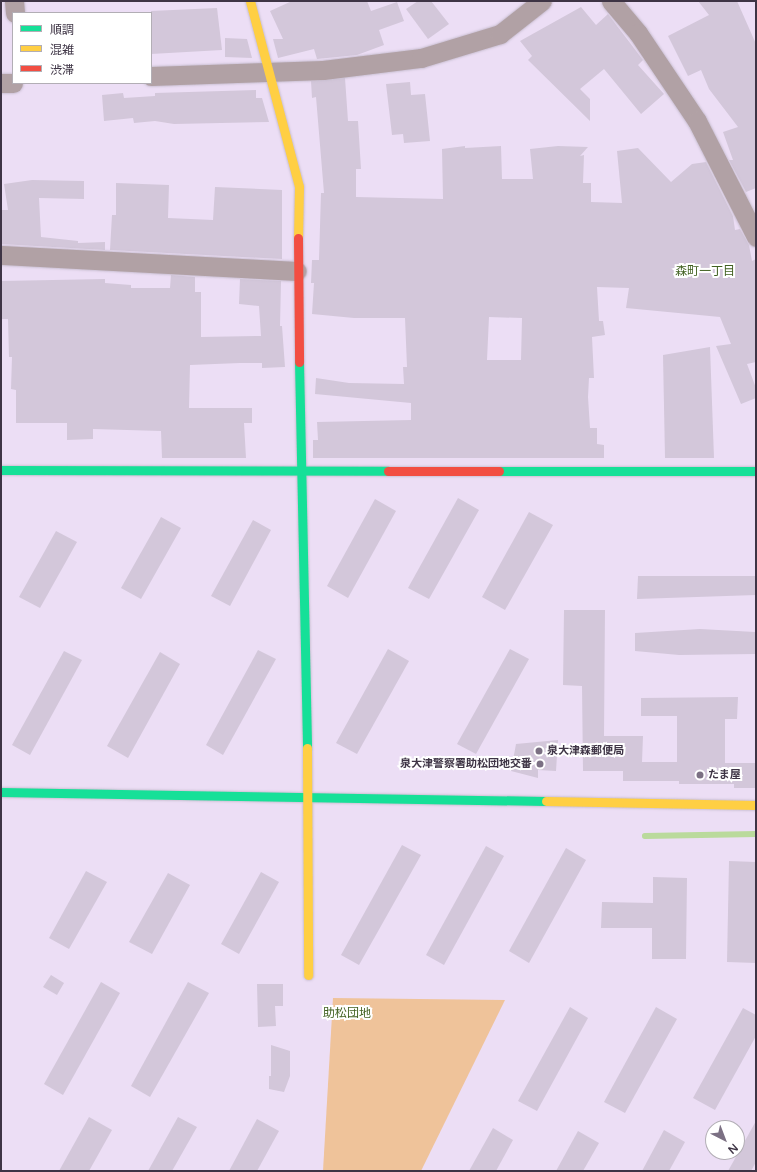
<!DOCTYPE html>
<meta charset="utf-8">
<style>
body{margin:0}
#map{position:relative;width:757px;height:1172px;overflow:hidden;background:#ecdef5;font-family:"Varela Round","Noto Sans JP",sans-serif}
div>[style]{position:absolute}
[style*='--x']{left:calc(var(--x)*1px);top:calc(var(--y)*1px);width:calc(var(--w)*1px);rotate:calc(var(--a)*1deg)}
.green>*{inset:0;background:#efc39a}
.stream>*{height:5.5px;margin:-2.75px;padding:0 2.75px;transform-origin:2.75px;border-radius:2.75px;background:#bada9c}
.building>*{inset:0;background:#d3c7da}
.roads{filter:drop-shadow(0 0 1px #c8bed0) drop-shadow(0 0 1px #c8bed0)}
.street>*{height:19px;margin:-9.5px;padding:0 9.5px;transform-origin:9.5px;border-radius:9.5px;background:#b1a1a5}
.fast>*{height:9px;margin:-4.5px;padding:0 4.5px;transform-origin:4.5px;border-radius:4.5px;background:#16e098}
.slow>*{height:9px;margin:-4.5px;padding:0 4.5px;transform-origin:4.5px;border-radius:4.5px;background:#ffcf43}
.jam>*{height:9px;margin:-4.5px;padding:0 4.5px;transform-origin:4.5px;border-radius:4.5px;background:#f24e42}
.dots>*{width:11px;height:11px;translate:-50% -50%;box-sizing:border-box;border:2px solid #fff;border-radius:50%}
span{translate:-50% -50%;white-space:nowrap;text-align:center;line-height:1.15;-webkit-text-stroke:4px #fff;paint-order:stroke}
.poi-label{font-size:11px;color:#3e3445;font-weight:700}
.left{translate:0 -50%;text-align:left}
.right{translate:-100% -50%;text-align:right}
.neighbourhood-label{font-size:12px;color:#416121}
.frame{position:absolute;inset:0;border:2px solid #3e3445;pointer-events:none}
.legend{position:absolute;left:12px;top:12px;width:140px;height:72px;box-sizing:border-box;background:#fff;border:1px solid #b2aeb5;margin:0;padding:5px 7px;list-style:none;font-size:12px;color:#3e3445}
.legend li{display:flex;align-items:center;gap:8px;height:20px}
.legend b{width:20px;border:1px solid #b2aeb5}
.north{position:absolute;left:705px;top:1120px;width:40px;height:40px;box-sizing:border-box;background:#fff;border:1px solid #b2aeb5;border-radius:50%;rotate:138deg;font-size:11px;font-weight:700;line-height:16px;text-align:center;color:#3e3445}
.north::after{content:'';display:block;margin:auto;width:14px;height:18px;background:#7b7083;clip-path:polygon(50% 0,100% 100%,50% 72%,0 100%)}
</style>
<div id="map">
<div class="green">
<div style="clip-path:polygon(333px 998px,505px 1000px,421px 1171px,323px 1171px)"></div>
</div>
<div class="stream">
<div style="--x:645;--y:836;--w:111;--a:-1"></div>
</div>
<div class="building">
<div style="clip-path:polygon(292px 1px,367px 1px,371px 11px,397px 2px,404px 21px,379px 30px,384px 45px,357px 55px,317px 59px,314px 49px,278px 58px,273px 39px,283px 39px,270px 11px)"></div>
<div style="clip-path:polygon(418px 1px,431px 1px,449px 24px,428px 39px,406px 9px)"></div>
<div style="clip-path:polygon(698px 1px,737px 1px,756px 44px,756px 188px,746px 192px,729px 160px,733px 160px,723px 132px,738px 127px,709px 89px,701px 70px,688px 76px,668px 36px,709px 15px)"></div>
<div style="clip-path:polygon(581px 7px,596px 25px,608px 14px,643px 60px,638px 65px,664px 94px,641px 114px,604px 69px,580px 89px,590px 99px,590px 121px,528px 60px,532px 56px,520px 41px)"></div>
<div style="clip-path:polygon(217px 8px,222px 50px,151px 54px,151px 11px)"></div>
<div style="clip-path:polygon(225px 38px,247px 39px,252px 58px,225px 57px)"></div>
<div style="clip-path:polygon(evenodd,345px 78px,348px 121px,358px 121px,361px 169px,356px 169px,356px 197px,443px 199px,442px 149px,465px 146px,465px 148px,501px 146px,502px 179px,533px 179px,530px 149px,558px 146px,588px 147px,580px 156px,584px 155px,583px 183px,591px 183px,591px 202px,622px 203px,617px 151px,638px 148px,671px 182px,692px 164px,706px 162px,733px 216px,735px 230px,740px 229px,749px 245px,752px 261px,756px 259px,756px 362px,747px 364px,756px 388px,756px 398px,741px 404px,716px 346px,731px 344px,720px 317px,626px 308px,629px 288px,597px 287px,599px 321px,603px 321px,605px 335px,592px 337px,594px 378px,589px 378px,588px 397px,590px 428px,597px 428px,597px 444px,604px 445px,604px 458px,313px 458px,313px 440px,318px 440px,317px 422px,411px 420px,411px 403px,315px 394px,316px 378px,349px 383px,404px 384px,403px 367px,407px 367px,405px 318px,354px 318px,312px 314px,314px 283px,311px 283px,312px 260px,319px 260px,321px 193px,324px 193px,316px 97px,312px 98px,311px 81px,345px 78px,489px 317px,522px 318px,521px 360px,487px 360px,489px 317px)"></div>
<div style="clip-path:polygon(410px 82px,411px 95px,425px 94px,430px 141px,404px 143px,403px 134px,392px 135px,386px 84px)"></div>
<div style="clip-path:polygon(256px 90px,256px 98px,262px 98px,269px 122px,174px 124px,155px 121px,134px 123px,133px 118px,104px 121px,102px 95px,123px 93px,124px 98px,155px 96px,155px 93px)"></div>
<div style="clip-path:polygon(32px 180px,84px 181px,84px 199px,39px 198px,41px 237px,78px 241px,78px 243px,105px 242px,105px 250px,1px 244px,1px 210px,8px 210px,4px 184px)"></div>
<div style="clip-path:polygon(116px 183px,169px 185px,168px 218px,213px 220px,215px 187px,282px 190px,282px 259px,110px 250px,112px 215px,116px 215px)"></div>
<div style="clip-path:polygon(171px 275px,195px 277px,195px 292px,201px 292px,201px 337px,261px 336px,259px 306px,239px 304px,240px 279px,281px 281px,280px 326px,282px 326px,285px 367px,262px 368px,262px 363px,240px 363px,190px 365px,189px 408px,252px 408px,252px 423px,244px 423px,246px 458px,162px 458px,161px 431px,93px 429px,93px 439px,67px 440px,67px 423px,16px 423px,16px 390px,11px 389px,12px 357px,9px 357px,8px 319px,1px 319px,1px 281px,105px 279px,105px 283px,131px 285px,131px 288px,170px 288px)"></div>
<div style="clip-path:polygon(710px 347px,714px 458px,665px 458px,663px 355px)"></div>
<div style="clip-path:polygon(458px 498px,479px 510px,429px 599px,408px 588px)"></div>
<div style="clip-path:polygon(375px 499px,396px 511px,348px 598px,327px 586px)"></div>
<div style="clip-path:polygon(529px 512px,553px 525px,505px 610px,482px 597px)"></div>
<div style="clip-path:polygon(161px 517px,181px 528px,141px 599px,121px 588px)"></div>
<div style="clip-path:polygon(253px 520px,271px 530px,230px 606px,211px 596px)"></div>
<div style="clip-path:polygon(56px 531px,77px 542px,40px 608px,19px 597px)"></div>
<div style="clip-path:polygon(638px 576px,756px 576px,756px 595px,637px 599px)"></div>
<div style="clip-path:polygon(564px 610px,605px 610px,604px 736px,643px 736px,642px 762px,677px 762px,677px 716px,641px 716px,641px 698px,738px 697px,737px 719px,725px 719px,725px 763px,756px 763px,756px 788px,734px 788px,734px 784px,679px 784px,679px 781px,623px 781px,623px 771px,583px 771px,582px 686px,563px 685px)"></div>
<div style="clip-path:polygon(700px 629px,755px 632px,755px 654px,679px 655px,635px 651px,635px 633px)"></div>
<div style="clip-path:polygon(388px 649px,409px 661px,357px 754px,336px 743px)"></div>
<div style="clip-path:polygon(510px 649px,529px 659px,476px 754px,457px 744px)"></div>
<div style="clip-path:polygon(258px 650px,276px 659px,223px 755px,206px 745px)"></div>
<div style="clip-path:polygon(64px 651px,82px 660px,30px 755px,12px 745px)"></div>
<div style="clip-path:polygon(160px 652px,180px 664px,128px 758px,107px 746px)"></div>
<div style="clip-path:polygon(558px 740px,556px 771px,538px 770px,538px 778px,511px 771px,516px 744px)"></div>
<div style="clip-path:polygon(402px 845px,421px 855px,359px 965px,341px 955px)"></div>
<div style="clip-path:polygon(486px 846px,504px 856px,444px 965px,426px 955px)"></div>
<div style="clip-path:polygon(566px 848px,586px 860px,529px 963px,509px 951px)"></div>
<div style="clip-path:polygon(729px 861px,756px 862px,756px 963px,727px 962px)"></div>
<div style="clip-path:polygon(86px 871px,107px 882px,69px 949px,49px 938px)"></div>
<div style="clip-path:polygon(261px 872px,279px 882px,239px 954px,221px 944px)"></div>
<div style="clip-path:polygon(168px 873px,190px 885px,152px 954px,129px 942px)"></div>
<div style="clip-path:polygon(653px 877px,687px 878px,686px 959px,652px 959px,652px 928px,601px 928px,602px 902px,653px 903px)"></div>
<div style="clip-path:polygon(51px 975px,64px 983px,57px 995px,43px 987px)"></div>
<div style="clip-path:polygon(101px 982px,120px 993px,63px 1095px,44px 1084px)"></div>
<div style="clip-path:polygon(188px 982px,209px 993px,150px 1097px,131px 1086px)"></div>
<div style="clip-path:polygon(257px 984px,283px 984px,283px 1006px,275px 1006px,276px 1026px,258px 1027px)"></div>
<div style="clip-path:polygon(570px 1007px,588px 1018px,537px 1111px,518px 1101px)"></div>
<div style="clip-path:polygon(656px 1007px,677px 1019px,625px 1113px,604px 1102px)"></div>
<div style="clip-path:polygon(743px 1008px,756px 1015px,756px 1036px,715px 1110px,693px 1098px)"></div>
<div style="clip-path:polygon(271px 1045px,290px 1051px,290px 1076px,284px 1092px,269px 1089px,269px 1076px,271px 1076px)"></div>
<div style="clip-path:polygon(89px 1117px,112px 1130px,89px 1171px,59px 1171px)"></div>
<div style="clip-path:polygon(178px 1117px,197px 1127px,172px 1171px,148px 1171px)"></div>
<div style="clip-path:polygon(257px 1119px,279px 1131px,257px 1171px,229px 1171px)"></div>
<div style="clip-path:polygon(756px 1121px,756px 1162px,751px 1171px,728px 1171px)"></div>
<div style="clip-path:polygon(493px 1128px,513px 1140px,496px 1171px,469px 1171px)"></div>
<div style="clip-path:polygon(664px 1130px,685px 1142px,669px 1171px,642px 1171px)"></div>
<div style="clip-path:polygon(578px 1131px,599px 1143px,583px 1171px,556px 1171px)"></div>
</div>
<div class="roads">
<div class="street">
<div style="--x:14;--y:1;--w:12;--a:85"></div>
<div style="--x:611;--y:1;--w:42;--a:49.8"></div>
<div style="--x:638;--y:33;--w:106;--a:56.2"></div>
<div style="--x:697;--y:121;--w:130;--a:63"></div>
<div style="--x:151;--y:76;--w:172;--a:-2"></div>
<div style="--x:323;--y:70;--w:99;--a:-7"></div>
<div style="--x:421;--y:58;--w:83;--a:-16.9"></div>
<div style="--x:500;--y:34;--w:53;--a:-38.2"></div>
<div style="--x:1;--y:83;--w:12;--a:0"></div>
<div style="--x:1;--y:255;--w:296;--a:3.1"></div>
</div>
<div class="fast">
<div style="--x:299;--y:362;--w:386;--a:88.8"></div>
<div style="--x:1;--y:470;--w:387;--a:0.1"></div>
<div style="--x:499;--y:471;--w:257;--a:0"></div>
<div style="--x:1;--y:792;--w:545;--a:0.95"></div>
</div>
<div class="slow">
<div style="--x:250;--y:1;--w:192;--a:75.2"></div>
<div style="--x:299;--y:187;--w:51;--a:91.1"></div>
<div style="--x:307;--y:748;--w:227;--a:89.7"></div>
<div style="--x:546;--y:801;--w:210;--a:1.1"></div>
</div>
<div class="jam">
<div style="--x:298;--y:238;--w:124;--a:89.5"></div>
<div style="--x:388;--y:471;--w:111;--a:0"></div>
</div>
</div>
<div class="dots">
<div style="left:539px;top:751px;background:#7b7083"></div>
<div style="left:540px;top:764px;background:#7b7083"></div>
<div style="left:700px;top:775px;background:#7b7083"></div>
</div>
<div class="poi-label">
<span class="left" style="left:547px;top:751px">泉大津森郵便局</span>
<span class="right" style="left:532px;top:764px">泉大津警察署助松団地交番</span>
<span class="left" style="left:708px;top:775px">たま屋</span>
</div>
<div class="neighbourhood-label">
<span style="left:705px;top:272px">森町一丁目</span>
<span style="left:347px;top:1014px">助松団地</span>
</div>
<div class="frame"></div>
<ul class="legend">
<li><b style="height:5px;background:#16e098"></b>順調</li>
<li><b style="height:5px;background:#ffcf43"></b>混雑</li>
<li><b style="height:5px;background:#f24e42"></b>渋滞</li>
</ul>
<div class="north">N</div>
</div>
